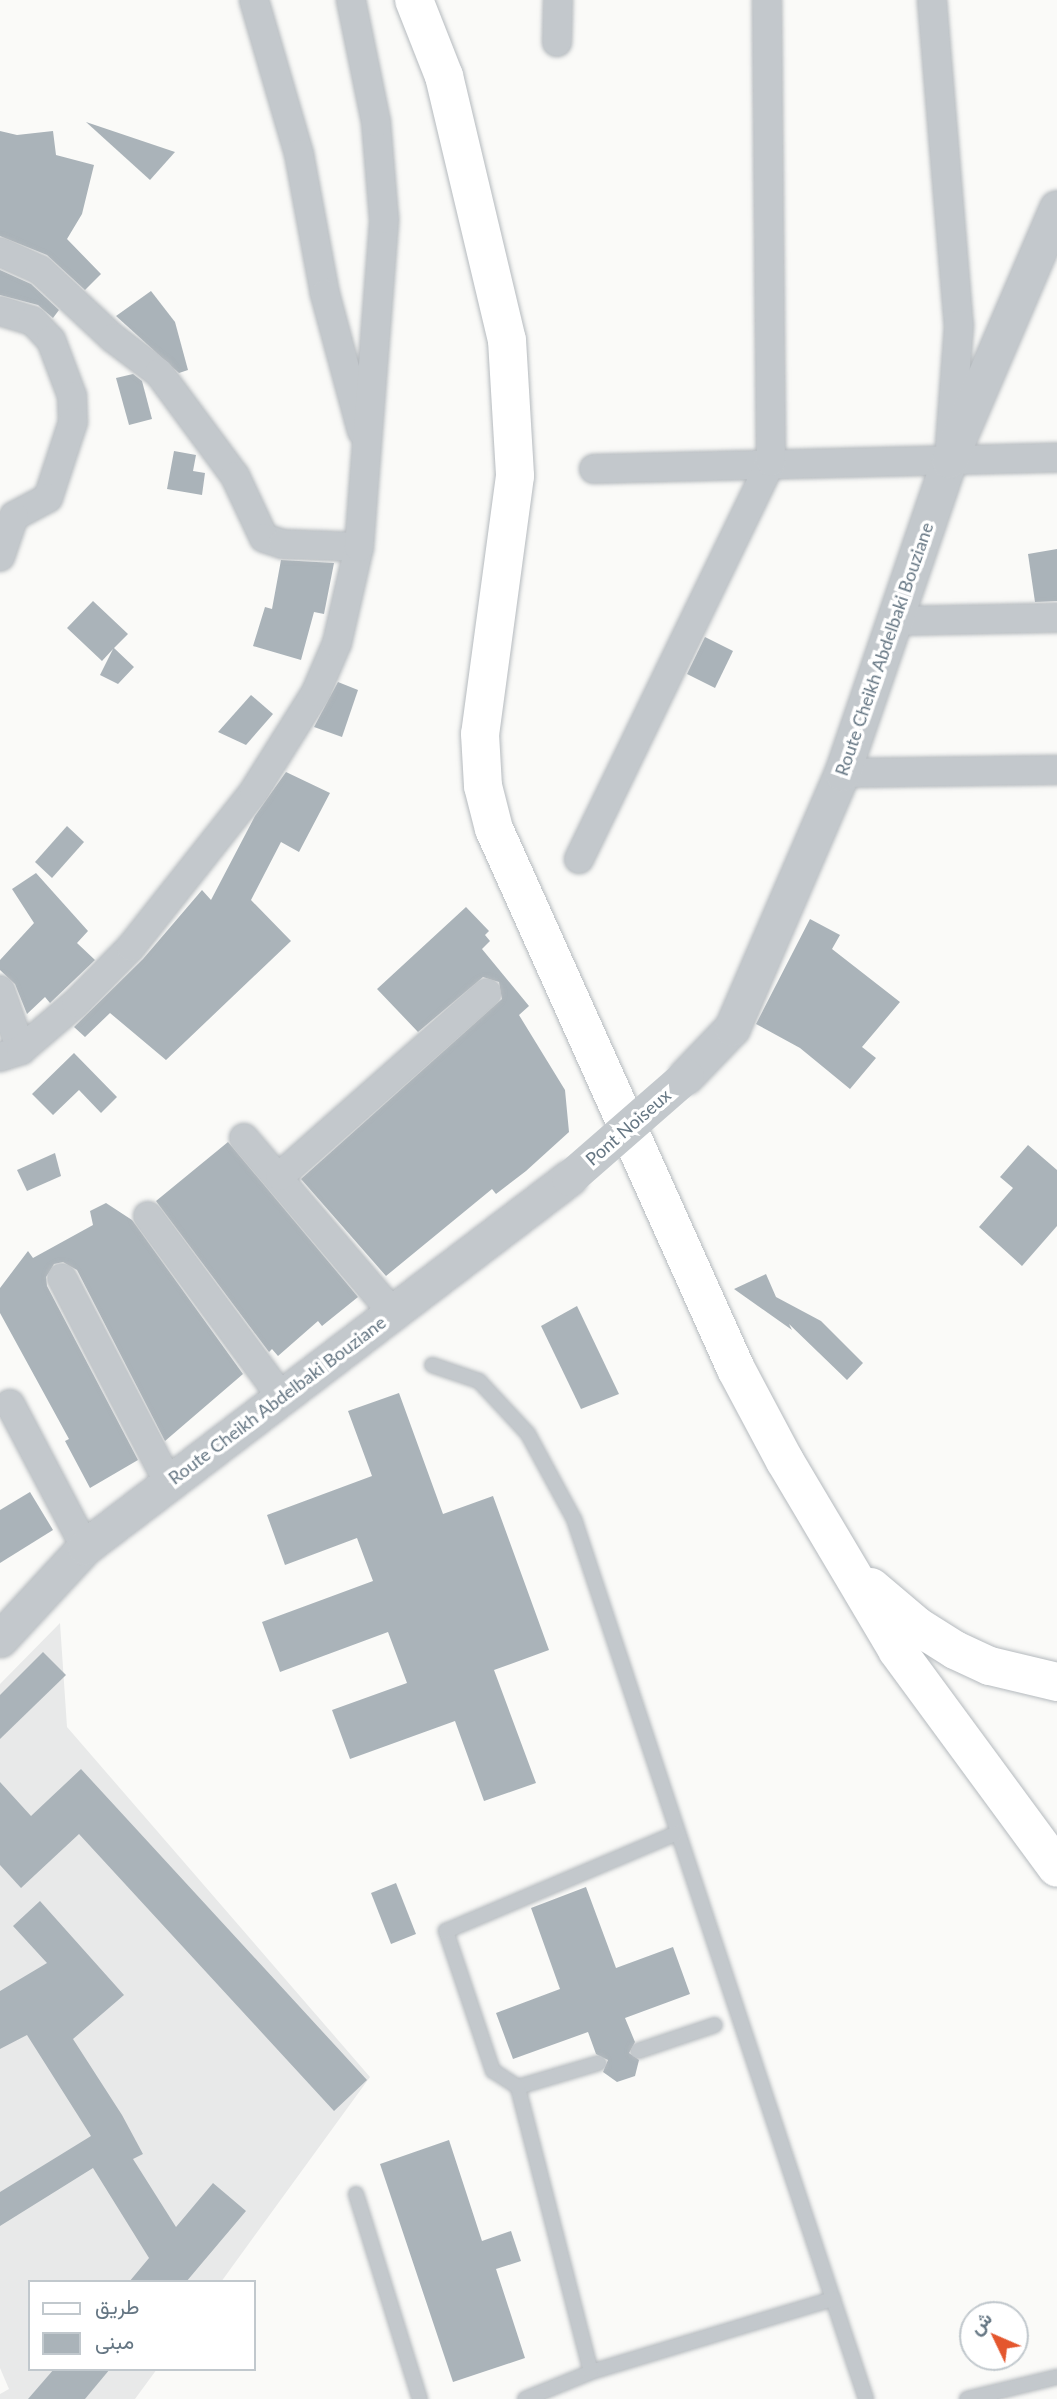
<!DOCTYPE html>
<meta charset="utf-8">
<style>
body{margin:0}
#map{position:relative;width:1057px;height:2399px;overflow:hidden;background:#fafaf8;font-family:Lato,Vazirmatn,sans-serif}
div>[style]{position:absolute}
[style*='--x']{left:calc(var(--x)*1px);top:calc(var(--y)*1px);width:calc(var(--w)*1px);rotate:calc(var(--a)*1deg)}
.built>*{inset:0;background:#e8e9e9}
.building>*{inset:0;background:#aab3b9}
.roads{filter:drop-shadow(0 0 2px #b5babe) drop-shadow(0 0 2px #b5babe)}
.service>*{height:14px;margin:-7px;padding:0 7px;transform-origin:7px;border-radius:7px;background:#c3c8cc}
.minor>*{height:28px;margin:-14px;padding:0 14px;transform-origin:14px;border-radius:14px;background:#c3c8cc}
.tertiary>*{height:35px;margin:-17.5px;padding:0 17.5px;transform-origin:17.5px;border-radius:17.5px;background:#c3c8cc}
.primary>*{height:38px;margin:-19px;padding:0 19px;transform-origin:19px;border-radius:19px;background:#fff}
.tertiary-bridge>*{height:35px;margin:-17.5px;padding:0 17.5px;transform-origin:17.5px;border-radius:17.5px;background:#c3c8cc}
span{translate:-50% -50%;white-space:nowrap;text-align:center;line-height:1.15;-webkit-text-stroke:7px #fff;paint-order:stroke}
.street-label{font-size:18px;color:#657683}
.legend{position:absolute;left:28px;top:2280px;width:228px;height:91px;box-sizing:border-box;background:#fff;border:2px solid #c1c8cd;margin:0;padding:9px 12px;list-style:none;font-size:21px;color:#657683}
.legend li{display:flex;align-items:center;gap:14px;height:35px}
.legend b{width:35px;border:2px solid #c1c8cd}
.north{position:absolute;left:959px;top:2301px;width:70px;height:70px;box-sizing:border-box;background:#fff;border:2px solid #c1c8cd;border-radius:50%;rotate:314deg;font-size:19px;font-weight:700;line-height:28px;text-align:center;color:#657683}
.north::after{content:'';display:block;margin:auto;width:24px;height:32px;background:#e4572e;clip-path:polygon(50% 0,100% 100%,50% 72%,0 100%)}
</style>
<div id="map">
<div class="built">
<div style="clip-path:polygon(60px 1623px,67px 1727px,370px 2077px,221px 2282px,30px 2282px,30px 2369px,157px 2369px,135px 2399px,0 2399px,0 2394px,9px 2389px,0 2368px,0 1684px)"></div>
</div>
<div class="building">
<div style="clip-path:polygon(86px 122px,175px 152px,150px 180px)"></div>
<div style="clip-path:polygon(0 131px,17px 135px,53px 131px,56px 155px,94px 165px,82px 214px,67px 239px,101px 274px,85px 290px,47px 255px,0 236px)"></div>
<div style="clip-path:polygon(0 270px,31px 284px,59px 310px,53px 318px,38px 305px,0 295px)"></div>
<div style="clip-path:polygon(151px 291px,175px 322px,188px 370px,179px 373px,116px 316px)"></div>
<div style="clip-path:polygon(133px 374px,142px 381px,152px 419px,129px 425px,116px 378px)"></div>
<div style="clip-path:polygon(174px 451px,196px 455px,193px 471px,205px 473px,202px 495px,167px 489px)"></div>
<div style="clip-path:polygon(1057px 549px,1057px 601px,1035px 602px,1028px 554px)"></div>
<div style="clip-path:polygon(281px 560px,334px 563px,324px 614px,314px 612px,301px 660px,253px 646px,265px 607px,272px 609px)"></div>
<div style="clip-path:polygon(93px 601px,128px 634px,114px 648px,134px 667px,118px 684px,100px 675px,113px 649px,102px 661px,67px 628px)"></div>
<div style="clip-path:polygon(705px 637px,733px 651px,715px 688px,687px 674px)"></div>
<div style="clip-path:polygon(338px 682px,358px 690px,342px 737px,314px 727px)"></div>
<div style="clip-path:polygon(251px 695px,273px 714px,246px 745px,218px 732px)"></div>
<div style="clip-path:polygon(286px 772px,330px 793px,299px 852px,281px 842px,251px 900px,291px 941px,166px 1060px,110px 1013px,85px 1037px,74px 1027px,143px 959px,202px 890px,211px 900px,255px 816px)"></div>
<div style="clip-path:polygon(67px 826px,84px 842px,52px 878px,35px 862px)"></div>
<div style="clip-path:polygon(36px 873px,88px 931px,77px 943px,95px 960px,50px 1003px,45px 997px,27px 1014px,15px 984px,0 970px,0 960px,34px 923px,12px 889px)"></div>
<div style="clip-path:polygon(466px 907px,489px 931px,485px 935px,490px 941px,482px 949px,529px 1006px,519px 1015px,565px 1090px,569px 1132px,526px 1171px,496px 1194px,492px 1189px,386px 1276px,301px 1179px,502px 999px,499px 982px,483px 977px,418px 1032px,377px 989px)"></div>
<div style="clip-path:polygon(810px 919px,840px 935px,832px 949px,900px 1002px,862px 1047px,876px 1058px,850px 1089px,800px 1048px,756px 1024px)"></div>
<div style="clip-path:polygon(74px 1053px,117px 1097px,101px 1113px,79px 1090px,53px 1115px,32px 1094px)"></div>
<div style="clip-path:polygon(228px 1142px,358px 1297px,322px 1326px,318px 1321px,278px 1356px,272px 1349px,269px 1352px,156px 1201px)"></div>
<div style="clip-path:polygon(1028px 1145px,1057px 1170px,1057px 1226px,1022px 1266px,979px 1227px,1013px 1188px,1000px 1177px)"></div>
<div style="clip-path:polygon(55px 1153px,61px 1176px,27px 1191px,17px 1170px)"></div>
<div style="clip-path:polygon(106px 1203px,132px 1220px,243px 1374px,165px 1441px,77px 1270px,63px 1262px,54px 1264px,46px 1277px,47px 1286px,138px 1460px,90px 1488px,65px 1441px,69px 1439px,0 1313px,0 1288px,28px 1251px,33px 1258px,93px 1225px,90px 1211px)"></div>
<div style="clip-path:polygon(766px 1274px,776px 1297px,821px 1321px,863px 1363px,847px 1380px,789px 1324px,792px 1330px,734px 1289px)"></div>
<div style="clip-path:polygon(577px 1306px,619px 1394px,581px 1409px,541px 1326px)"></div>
<div style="clip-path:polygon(399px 1393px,443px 1514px,493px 1496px,549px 1650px,494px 1670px,536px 1783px,484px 1801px,455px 1721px,350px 1759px,332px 1710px,407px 1683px,388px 1632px,280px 1672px,262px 1622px,373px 1581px,357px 1538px,285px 1565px,267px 1515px,372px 1476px,348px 1411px)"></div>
<div style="clip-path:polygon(30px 1492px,53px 1530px,0 1563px,0 1510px)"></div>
<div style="clip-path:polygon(43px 1652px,66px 1675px,0 1739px,0 1695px)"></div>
<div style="clip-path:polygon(81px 1769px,367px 2080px,334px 2111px,79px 1834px,21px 1888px,0 1865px,0 1782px,31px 1816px)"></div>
<div style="clip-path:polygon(396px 1883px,416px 1934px,391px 1944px,371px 1893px)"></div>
<div style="clip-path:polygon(586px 1887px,616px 1968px,673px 1947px,690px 1994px,625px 2018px,635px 2042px,629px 2053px,639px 2060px,635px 2076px,617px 2082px,603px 2072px,608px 2060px,596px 2054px,588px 2032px,513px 2059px,496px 2013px,560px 1989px,531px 1908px)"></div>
<div style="clip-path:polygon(40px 1901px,124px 1995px,73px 2039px,122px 2115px,143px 2154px,133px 2159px,176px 2227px,213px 2183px,246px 2211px,186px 2282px,129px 2282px,149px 2258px,93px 2168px,0 2226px,0 2192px,91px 2136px,27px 2035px,0 2049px,0 1991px,47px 1963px,13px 1926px)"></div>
<div style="clip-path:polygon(449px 2140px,482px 2241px,511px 2231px,521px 2261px,496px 2269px,525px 2358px,453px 2382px,380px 2164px)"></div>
<div style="clip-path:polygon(54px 2369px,110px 2369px,85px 2399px,28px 2399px)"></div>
</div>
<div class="roads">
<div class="service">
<div style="--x:432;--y:1365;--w:50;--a:18.8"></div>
<div style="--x:479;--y:1381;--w:72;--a:47.2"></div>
<div style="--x:528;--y:1434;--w:97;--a:61.6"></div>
<div style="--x:574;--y:1519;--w:927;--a:71.64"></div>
<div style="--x:638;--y:2051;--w:81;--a:-18.7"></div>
<div style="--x:518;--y:2087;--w:84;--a:-16.5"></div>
<div style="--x:356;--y:2194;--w:215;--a:72.7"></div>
<div style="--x:591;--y:2372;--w:253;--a:-16.8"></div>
<div style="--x:525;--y:2399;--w:71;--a:-22.2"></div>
<div style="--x:591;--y:2372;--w:294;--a:-104.4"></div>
<div style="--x:518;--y:2087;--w:30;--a:-147"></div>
<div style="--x:493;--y:2071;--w:148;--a:-108.6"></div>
<div style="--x:446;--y:1931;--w:251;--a:-23"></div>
<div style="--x:967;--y:2399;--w:93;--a:-13.7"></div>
</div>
<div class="minor">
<div style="--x:254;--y:0;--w:160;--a:73.7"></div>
<div style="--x:299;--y:154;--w:142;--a:79.5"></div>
<div style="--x:325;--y:294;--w:142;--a:74.9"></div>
<div style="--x:932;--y:0;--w:326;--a:85.3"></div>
<div style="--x:959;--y:325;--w:119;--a:94.3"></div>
<div style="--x:557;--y:42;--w:42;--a:-88.6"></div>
<div style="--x:0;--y:252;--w:44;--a:24.2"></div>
<div style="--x:40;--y:270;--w:100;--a:43"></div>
<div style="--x:113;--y:338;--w:58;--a:37.3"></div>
<div style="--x:159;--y:373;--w:128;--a:53.6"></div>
<div style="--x:235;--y:476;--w:68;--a:64.9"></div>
<div style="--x:264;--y:538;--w:20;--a:18"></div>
<div style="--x:283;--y:544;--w:76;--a:2.3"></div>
<div style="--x:0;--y:311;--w:34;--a:17"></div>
<div style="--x:33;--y:321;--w:26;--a:47"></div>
<div style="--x:51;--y:340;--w:60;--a:69.4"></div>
<div style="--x:72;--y:396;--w:26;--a:88"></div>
<div style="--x:73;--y:422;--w:80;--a:108.2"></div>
<div style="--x:48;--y:498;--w:38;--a:152"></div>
<div style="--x:14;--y:516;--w:43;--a:108.9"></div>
<div style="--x:594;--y:469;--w:463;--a:-1.4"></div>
<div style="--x:895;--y:621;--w:162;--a:-1.1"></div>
<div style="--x:842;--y:773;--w:215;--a:-0.8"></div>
<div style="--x:579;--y:859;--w:441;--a:-64.2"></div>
<div style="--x:771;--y:462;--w:462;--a:-90.5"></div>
<div style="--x:0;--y:990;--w:64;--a:70.7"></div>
<div style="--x:0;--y:1057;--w:22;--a:-18"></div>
<div style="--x:21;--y:1050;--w:72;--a:-40.5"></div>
<div style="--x:76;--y:1003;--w:78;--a:-45.5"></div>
<div style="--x:131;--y:947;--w:199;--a:-51.7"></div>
<div style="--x:254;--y:791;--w:117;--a:-57.9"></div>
<div style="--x:316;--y:692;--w:53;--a:-66.8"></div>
<div style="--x:337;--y:643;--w:98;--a:-77.1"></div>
<div style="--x:359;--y:547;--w:329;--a:-85.6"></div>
<div style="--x:384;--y:219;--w:97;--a:-94.7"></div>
<div style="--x:376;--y:122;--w:125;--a:-101.6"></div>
<div style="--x:244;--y:1138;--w:230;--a:49.6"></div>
<div style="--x:280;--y:1176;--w:276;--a:-41.5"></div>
<div style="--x:148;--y:1216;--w:226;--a:53.6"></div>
<div style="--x:62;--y:1278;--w:230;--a:62.5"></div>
<div style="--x:10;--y:1404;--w:161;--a:62.3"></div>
</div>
<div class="tertiary">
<div style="--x:686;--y:1076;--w:66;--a:-46.2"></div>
<div style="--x:732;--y:1028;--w:278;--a:-66.7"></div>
<div style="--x:842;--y:773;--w:331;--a:-71.1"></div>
<div style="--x:949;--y:460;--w:274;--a:-66.8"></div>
<div style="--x:0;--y:1639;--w:125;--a:-47.3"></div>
<div style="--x:85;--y:1547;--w:609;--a:-37.32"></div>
</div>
<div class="primary">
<div style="--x:414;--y:0;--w:82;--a:68.5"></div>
<div style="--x:444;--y:76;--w:271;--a:76.6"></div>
<div style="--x:507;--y:340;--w:136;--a:86.6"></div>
<div style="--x:515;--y:476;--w:260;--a:97.7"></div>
<div style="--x:480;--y:734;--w:52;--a:86.7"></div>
<div style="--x:483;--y:786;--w:44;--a:75.7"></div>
<div style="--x:494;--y:829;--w:592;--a:65.86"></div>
<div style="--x:736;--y:1369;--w:104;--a:62"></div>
<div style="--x:785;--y:1461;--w:220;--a:59.3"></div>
<div style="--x:897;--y:1650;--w:270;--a:53.7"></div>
<div style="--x:871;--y:1587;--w:60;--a:40.3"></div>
<div style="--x:917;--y:1626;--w:45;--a:32.3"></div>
<div style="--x:955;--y:1650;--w:38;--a:25"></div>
<div style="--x:990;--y:1666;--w:69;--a:13.4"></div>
</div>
</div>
<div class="tertiary-bridge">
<div style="--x:569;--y:1178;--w:155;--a:-41.1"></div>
</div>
<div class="street-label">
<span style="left:884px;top:649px;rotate:-71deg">Route Cheikh Abdelbaki Bouziane</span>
<span style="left:628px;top:1127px;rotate:-41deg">Pont Noiseux</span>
<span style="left:277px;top:1400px;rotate:-37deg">Route Cheikh Abdelbaki Bouziane</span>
</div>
<ul class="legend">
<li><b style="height:9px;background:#fff"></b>طريق</li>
<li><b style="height:19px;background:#aab3b9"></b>مبنى</li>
</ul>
<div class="north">ش</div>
</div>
